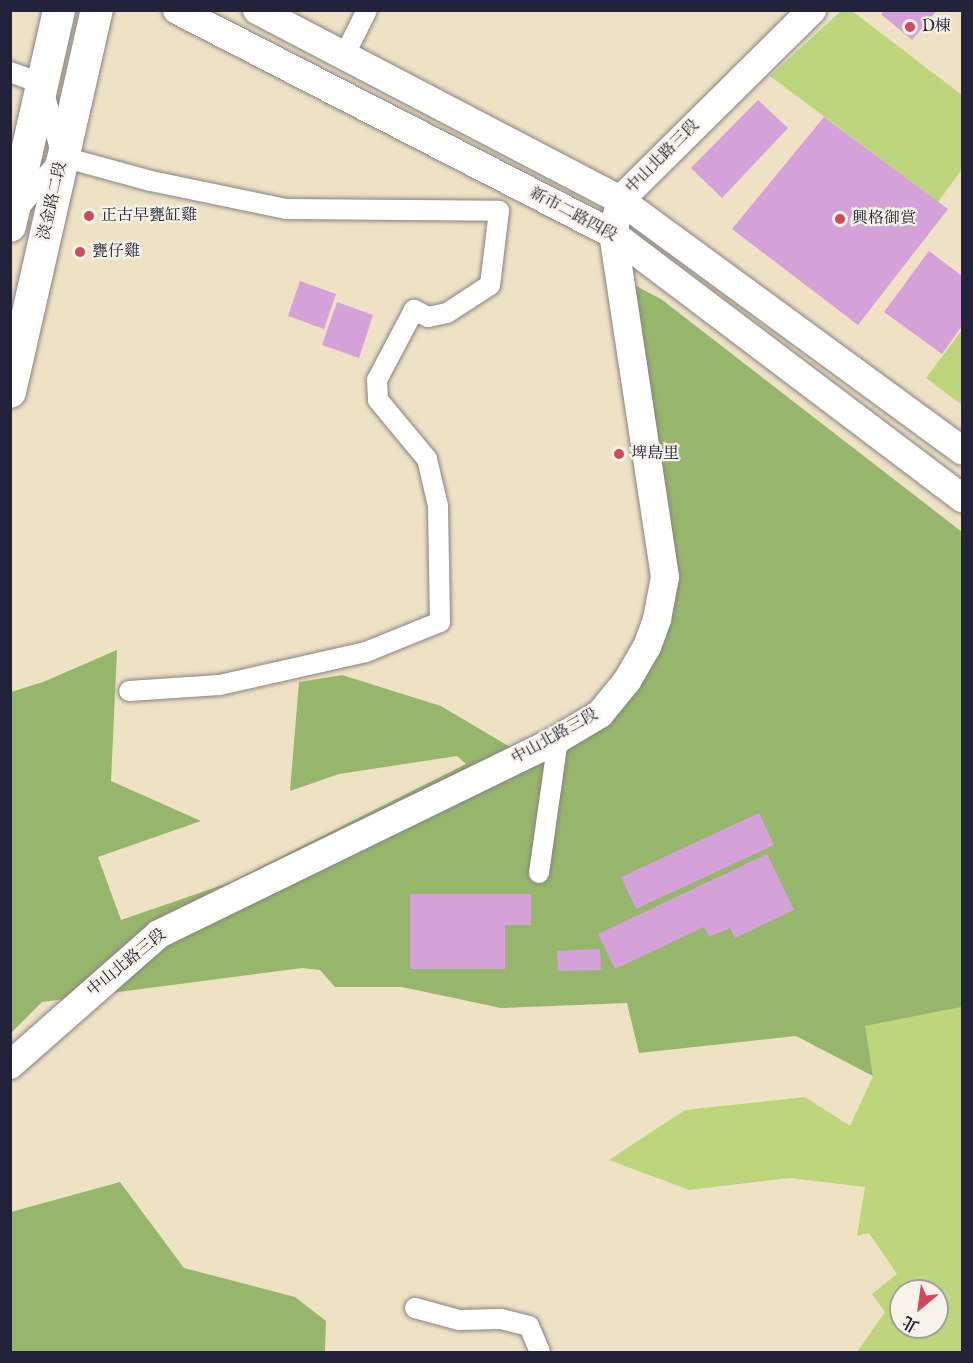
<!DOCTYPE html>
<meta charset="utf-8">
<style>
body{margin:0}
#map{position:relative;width:973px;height:1363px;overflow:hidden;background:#efe1c4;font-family:"IM FELL English","Noto Serif TC",serif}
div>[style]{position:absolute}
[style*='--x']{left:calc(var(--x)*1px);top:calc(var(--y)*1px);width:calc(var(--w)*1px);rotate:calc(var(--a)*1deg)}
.green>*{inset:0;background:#bdd67b}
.forest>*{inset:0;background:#96b76b}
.building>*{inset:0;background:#d4a1d9}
.roads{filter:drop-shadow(0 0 2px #888280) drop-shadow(0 0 2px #888280)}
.street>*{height:20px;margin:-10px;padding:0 10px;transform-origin:10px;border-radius:10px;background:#fff}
.secondary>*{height:28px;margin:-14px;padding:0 14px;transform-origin:14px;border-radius:14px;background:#fff}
.primary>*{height:32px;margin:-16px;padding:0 16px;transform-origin:16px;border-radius:16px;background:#fff}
.dots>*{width:16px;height:16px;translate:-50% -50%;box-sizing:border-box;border:3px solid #f7f3e8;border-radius:50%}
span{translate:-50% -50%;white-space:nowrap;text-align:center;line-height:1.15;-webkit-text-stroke:4.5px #f7f3e8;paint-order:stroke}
.poi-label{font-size:16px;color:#22223b}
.left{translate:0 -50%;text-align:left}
.street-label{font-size:16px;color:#22223b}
.frame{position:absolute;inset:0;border:12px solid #22223b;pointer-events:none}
.north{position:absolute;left:889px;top:1279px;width:60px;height:60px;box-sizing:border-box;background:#f7f3e8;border:2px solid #a29fa3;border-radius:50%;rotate:209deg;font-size:16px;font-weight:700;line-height:24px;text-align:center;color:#22223b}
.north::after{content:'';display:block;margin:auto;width:21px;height:27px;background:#d1495b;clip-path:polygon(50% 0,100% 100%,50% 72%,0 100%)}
</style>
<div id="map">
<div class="green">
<div style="clip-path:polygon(841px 11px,852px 11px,962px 95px,962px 169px,938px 202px,770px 76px)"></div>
<div style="clip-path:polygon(962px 330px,962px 405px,926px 378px)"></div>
<div style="clip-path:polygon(evenodd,962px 1007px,962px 1352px,857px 1352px,885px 1312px,872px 1294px,897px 1274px,869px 1233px,857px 1236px,865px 1187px,790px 1178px,689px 1190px,609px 1160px,685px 1110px,805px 1097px,850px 1126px,873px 1076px,864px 1026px,962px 1007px,901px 1291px,937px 1291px,937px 1327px,901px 1327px,901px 1291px)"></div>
</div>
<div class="forest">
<div style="clip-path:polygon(615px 275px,661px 299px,962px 532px,962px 1007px,865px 1026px,873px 1076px,796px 1036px,639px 1053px,627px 1003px,501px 1008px,402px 987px,335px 987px,320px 970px,302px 968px,42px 1002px,11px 1033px,11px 692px,43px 682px,117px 650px,111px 781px,201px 821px,98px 857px,121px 920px,231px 882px,466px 764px,457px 756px,339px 774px,290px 791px,299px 682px,342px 675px,441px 706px,520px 753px,607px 697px,652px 634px,663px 574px)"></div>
<div style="clip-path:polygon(120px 1182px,184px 1268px,295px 1297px,326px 1321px,325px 1352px,11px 1352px,11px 1212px)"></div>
</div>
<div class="building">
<div style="clip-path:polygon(884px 10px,937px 10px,912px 40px,881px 14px)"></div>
<div style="clip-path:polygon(758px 100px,788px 128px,722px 198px,691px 168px)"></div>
<div style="clip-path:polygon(824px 117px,948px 209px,858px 325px,732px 229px)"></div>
<div style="clip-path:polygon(929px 251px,962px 276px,962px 326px,942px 354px,884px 312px)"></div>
<div style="clip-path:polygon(300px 281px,336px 294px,324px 329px,288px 316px)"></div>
<div style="clip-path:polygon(337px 302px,373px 315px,359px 358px,322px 345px)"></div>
<div style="clip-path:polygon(759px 813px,774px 845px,636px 909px,621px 877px)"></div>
<div style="clip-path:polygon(767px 854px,794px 910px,735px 938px,730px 928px,709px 937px,704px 927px,615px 969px,598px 934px)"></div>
<div style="clip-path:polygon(410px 894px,531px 894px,531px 925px,505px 925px,505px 969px,410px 969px)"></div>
<div style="clip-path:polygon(600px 949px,601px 970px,558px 971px,557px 951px)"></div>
</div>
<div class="roads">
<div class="street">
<div style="--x:344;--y:56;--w:51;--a:-63.4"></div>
<div style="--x:10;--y:72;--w:33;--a:20"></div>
<div style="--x:41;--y:83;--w:72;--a:73.8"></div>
<div style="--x:63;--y:157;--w:91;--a:15.3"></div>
<div style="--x:151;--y:181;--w:138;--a:11.7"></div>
<div style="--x:286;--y:209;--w:213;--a:0.5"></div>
<div style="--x:499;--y:211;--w:75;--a:96.9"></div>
<div style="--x:490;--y:285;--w:51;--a:146.9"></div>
<div style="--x:447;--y:313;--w:19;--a:168"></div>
<div style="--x:428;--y:317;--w:16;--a:-153"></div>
<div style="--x:414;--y:310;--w:79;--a:117.9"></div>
<div style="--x:377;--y:380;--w:20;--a:87"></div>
<div style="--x:378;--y:400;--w:77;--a:50.3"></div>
<div style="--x:427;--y:459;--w:48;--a:76.8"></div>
<div style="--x:438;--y:506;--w:116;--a:89"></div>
<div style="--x:440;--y:622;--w:80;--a:157.9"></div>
<div style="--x:366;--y:652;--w:151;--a:167.3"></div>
<div style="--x:219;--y:685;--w:90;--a:176.2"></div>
<div style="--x:18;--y:209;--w:63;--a:-49.5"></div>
<div style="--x:539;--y:873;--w:135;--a:-81.9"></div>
<div style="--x:415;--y:1308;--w:46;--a:15.3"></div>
<div style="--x:459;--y:1320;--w:42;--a:-1.4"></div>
<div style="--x:501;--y:1319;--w:29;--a:14"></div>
<div style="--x:529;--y:1326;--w:28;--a:67"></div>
</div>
<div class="secondary">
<div style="--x:177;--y:10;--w:490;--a:27.2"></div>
<div style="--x:613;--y:234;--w:438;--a:37.1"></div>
<div style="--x:257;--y:10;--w:410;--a:27.6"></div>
<div style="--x:620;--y:200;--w:424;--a:36.2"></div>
<div style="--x:10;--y:1065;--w:198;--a:-41.3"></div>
<div style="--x:159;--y:934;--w:444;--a:-26"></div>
<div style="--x:558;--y:739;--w:49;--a:-30.8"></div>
<div style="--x:600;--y:714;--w:43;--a:-50.7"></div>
<div style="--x:627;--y:681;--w:39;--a:-60"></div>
<div style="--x:647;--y:647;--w:30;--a:-70"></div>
<div style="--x:657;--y:619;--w:43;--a:-79.2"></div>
<div style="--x:665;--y:577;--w:347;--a:-98.6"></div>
<div style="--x:613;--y:234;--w:35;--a:-78"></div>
<div style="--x:620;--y:200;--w:270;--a:-44.7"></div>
</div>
<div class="primary">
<div style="--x:10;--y:226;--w:221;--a:-77.2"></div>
<div style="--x:10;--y:392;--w:392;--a:-77.2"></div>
</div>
</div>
<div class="dots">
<div style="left:910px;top:27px;background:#d1495b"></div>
<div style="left:89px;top:216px;background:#d1495b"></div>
<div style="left:840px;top:219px;background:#d1495b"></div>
<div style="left:80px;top:252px;background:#d1495b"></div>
<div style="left:619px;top:454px;background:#d1495b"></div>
</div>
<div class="poi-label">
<span class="left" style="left:922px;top:27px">D棟</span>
<span class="left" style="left:101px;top:216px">正古早甕缸雞</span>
<span class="left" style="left:852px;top:219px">興格御賞</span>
<span class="left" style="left:92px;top:252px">甕仔雞</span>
<span class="left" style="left:631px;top:454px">埤島里</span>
</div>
<div class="street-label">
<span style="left:663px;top:157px;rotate:-45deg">中山北路三段</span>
<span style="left:53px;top:201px;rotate:-77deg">淡金路二段</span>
<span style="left:573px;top:215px;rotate:28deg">新市二路四段</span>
<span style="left:555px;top:737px;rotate:-29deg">中山北路三段</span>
<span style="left:127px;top:963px;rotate:-39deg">中山北路三段</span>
</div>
<div class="frame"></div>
<div class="north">北</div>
</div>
